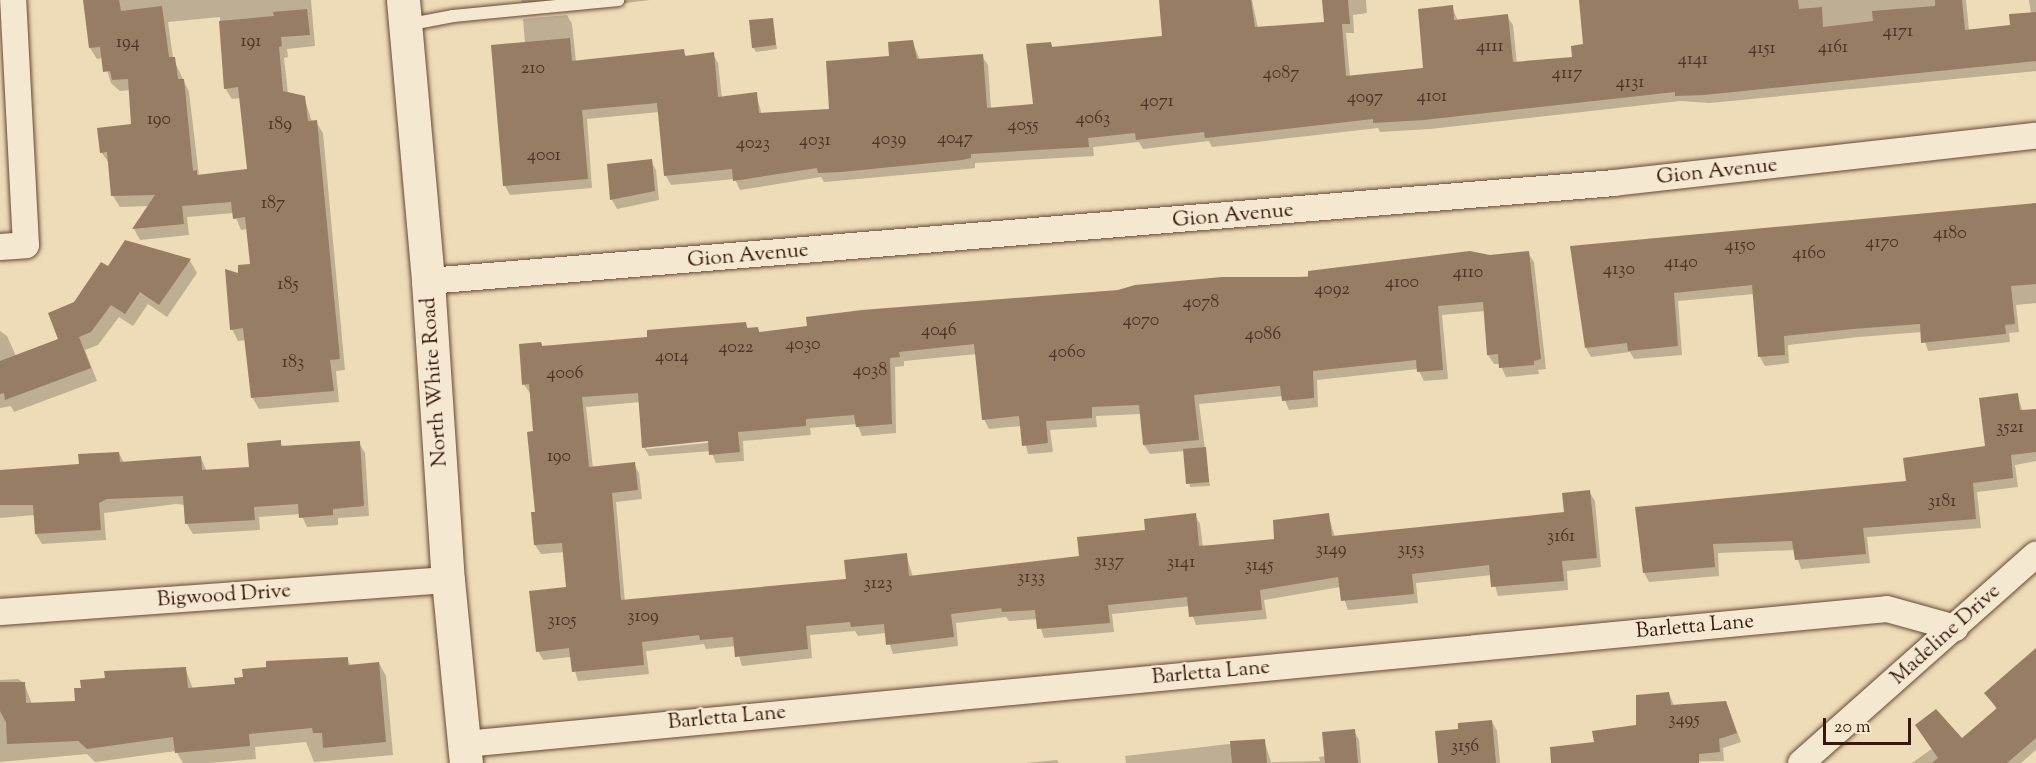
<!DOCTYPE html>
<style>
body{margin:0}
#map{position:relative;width:2036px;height:763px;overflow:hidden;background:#eedbb7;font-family:"Sorts Mill Goudy",serif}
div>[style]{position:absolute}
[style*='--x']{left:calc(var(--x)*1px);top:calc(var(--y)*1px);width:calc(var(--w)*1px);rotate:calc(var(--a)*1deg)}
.shadow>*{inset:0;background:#0003}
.building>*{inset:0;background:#967d64}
.roads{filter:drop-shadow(0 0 2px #654935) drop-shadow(0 0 2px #654935)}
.lane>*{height:12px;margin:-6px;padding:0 6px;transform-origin:6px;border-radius:6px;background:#f4e8d0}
.street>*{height:26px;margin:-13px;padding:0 13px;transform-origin:13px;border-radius:13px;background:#f4e8d0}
.secondary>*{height:33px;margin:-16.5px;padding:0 16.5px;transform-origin:16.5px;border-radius:16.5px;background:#f4e8d0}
span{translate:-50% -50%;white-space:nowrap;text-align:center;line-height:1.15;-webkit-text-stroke:4.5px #f4e8d0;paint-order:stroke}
.number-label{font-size:18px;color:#4f3120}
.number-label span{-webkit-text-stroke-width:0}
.street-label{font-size:21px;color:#37180a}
.scale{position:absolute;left:1823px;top:718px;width:88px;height:27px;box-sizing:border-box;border:3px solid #37180a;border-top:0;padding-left:8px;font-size:18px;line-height:21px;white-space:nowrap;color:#37180a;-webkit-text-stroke:4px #f4e8d0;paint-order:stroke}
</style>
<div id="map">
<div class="shadow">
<div style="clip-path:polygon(evenodd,84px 0,311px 0,315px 46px,287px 49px,288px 57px,284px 58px,288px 93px,304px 97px,312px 122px,316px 122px,323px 133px,345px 370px,336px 371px,339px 402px,259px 409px,252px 397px,246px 340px,238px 341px,232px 329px,240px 275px,251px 265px,248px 229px,241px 230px,234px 213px,187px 217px,189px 235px,140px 240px,134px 229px,149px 206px,120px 207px,113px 196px,110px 164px,101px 152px,132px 126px,130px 90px,120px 91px,111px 83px,103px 58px,97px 59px,90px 48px,84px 0,220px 17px,225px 88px,232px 99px,241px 98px,249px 171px,199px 176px,189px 92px,173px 58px,168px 22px,220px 17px)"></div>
<div style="clip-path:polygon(521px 0,650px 0,529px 15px)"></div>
<div style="clip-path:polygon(1223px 0,1252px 0,1258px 28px,1326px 23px,1324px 0,1366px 0,1367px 13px,1353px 15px,1354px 33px,1346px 33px,1350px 77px,1425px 69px,1452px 7px,1458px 21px,1507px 16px,1513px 25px,1517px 64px,1573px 58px,1585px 46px,1585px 0,1966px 0,1969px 31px,2011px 26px,2031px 14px,2029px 0,2036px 0,2036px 71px,1710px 103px,1680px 101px,1430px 129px,1380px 132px,1378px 128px,1212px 147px,1209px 141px,1143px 149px,1139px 142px,1093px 147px,1094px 156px,975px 163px,975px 168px,967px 169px,847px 180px,824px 182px,821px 177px,740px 190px,735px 179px,671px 185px,666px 176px,659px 112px,587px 119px,592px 188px,510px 195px,505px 186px,493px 46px,525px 43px,523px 19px,567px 15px,572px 24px,576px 62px,683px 51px,687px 57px,713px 54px,718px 63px,722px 98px,756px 94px,762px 115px,830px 110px,912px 41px,920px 60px,982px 56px,988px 65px,991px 109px,1035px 105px,1050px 43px,1054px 49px,1227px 32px)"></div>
<div style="clip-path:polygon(772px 19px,777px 49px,756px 52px,753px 47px)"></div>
<div style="clip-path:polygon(651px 161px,656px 170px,659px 200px,617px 209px,612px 200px)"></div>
<div style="clip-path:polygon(2036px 204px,2036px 303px,2016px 305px,2019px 332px,2009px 333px,2010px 342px,1928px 351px,1922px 332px,1859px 337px,1788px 345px,1789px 363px,1765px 366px,1760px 357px,1754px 294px,1678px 301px,1682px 355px,1634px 359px,1630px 352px,1591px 357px,1586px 348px,1572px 247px)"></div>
<div style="clip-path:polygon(evenodd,1528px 253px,1534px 262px,1546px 369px,1538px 370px,1539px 374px,1506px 377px,1500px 364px,1494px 364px,1488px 355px,1485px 311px,1442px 315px,1448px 379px,1424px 381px,1418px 369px,1317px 380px,1318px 407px,1289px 410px,1283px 396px,1199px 404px,1210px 486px,1190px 487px,1185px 451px,1150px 454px,1144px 445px,1141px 414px,1096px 416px,1097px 427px,1050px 430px,1053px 452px,1028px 454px,1021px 426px,989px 429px,984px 419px,977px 354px,904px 361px,904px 366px,895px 367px,896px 433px,862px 436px,857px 424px,810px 428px,811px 435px,743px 441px,744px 461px,716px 463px,711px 451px,649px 456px,644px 447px,640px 402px,586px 407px,593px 468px,634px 464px,639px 473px,642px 499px,616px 502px,625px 602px,848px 580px,906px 555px,913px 577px,1080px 557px,1195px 515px,1200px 524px,1203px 547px,1276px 541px,1328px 514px,1335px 537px,1566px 514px,1589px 491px,1595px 501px,1601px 567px,1567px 571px,1568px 590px,1498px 596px,1492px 575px,1416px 583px,1418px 603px,1348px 610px,1340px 587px,1264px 600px,1267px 619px,1196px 625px,1189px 606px,1112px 614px,1114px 632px,1044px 638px,1038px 619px,1009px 621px,1006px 617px,956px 623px,958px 646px,893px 654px,886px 633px,858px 636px,855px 631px,810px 635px,812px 658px,742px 666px,736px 646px,706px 649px,704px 644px,646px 651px,649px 674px,578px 681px,571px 657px,543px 660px,538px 651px,568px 589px,564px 552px,541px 554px,535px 545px,535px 432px,531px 394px,524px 385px,541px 343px,543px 347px,649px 338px,745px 323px,749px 330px,758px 329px,760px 333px,1528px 253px,716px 439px,716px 442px,646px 449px,646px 446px,716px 439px)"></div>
<div style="clip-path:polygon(190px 261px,197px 273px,167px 317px,148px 304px,133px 326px,119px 317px,98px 345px,85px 350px,97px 381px,14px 412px,11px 406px,0 408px,0 331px,7px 336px,16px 356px,60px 340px,75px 304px,108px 268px)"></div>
<div style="clip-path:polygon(2017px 394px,2023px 412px,2036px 410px,2036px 461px,2015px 465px,2018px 487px,1977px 492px,1981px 528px,1867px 537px,1870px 563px,1801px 569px,1795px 550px,1718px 553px,1719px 576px,1649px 582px,1644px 572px,1637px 508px,1908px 483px,1987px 447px)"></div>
<div style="clip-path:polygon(280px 442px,284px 448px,359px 443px,365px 453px,369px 516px,338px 518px,338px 525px,307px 527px,301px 514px,259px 517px,260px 530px,193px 534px,187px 524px,185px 505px,176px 504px,104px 513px,106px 540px,42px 544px,36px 534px,35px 515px,0 518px,0 472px,80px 465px,119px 453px,124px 463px,201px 458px,207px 472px,250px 469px)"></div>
<div style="clip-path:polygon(2036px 650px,2036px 750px,2021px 763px,1912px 763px,1933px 748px,1962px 740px,1997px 710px,1986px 693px)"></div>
<div style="clip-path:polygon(347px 658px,351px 666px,379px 663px,386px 676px,393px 755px,314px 762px,306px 742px,255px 747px,256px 759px,209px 763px,183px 763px,176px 751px,95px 762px,87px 754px,0 762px,0 680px,18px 679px,24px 683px,32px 704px,76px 702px,185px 668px,193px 689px,236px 685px)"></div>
<div style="clip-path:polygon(1669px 693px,1674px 706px,1726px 702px,1741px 742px,1723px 748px,1724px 761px,1574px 763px,1595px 743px,1637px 726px)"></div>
<div style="clip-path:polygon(1492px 722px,1497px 731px,1500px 763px,1439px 763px,1460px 730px)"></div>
<div style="clip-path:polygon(1354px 731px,1359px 740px,1361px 763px,1126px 763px,1125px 756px,1264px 740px,1271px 762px,1320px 761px,1319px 757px,1326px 756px)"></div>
<div style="clip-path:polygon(1057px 760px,1059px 763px,1026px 763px)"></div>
</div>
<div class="building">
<div style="clip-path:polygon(83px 0,119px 0,121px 11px,162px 6px,169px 57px,175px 57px,178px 79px,184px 79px,193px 171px,197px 170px,197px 175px,247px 169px,238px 87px,224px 89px,219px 21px,274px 16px,273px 12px,307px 9px,310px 35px,281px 37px,282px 46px,279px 47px,283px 91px,305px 96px,308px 121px,317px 120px,340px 359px,330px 360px,334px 391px,251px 398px,243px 328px,230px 330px,225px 269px,238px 273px,238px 265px,250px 264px,245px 217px,233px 219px,231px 202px,182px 206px,184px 224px,132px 229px,155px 195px,111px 196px,107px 152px,100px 153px,97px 128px,131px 124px,128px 79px,112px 80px,110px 71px,103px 72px,100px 47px,89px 48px)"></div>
<div style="clip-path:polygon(1159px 0,1251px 0,1255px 27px,1324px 22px,1322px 0,1348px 0,1350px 24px,1342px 24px,1346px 76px,1423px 68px,1418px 9px,1453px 5px,1454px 20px,1508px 14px,1513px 62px,1572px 57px,1571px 46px,1583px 44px,1579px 0,1798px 0,1799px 9px,1822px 7px,1823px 27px,1873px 21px,1872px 11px,1935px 6px,1935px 0,1962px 0,1965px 30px,2010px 25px,2009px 14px,2036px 12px,2036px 61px,1704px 95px,1675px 96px,1675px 92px,1424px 120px,1373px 123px,1373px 119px,1205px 138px,1204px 132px,1136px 140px,1135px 133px,1088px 138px,1089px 147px,971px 154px,971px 158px,962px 160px,841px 172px,818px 173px,817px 168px,733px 181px,732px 169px,664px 176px,657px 103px,582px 110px,588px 179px,503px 186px,491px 45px,570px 38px,572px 61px,684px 49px,685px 56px,714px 52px,718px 97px,757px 92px,759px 113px,829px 109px,826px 61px,889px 56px,888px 42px,913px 40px,917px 59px,983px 54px,987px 108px,1033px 104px,1026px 44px,1051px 42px,1052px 47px,1162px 36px)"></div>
<div style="clip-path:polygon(773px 18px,776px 45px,752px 48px,749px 20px)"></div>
<div style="clip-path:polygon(652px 159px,655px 191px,610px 200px,607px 164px)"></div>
<div style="clip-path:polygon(2036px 203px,2036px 284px,2011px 286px,2015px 324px,2005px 325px,2006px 334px,1921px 343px,1920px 324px,1853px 329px,1784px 336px,1785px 355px,1758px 357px,1752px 285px,1674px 293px,1678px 346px,1628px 351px,1627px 343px,1585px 348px,1570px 246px)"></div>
<div style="clip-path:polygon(125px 240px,191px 259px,159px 305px,140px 292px,125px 314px,111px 305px,91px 332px,79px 337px,91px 368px,5px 400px,4px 393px,0 394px,0 361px,58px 339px,48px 313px,74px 302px,101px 262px,108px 266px)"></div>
<div style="clip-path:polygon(1470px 251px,1490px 255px,1529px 251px,1541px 359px,1534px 361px,1534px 365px,1499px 368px,1498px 354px,1487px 355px,1483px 302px,1438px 306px,1443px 370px,1417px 372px,1416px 360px,1313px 371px,1314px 398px,1282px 401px,1280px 386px,1194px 395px,1199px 440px,1143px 445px,1139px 405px,1092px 407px,1092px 418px,1046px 421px,1048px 443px,1022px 446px,1019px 416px,982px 420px,974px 344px,899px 352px,900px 357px,890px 358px,892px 424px,856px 427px,854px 415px,806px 419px,806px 426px,738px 432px,740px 452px,709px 455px,708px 441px,642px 448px,638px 393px,582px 397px,589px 467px,635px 462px,638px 490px,612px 493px,621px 600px,846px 579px,844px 560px,907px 553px,909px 576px,1079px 556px,1077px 537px,1145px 530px,1144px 519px,1196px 513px,1199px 546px,1212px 545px,1274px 539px,1273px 520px,1329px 513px,1332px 536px,1564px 512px,1562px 493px,1590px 490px,1597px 558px,1562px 561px,1564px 581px,1491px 587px,1489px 565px,1412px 574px,1414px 594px,1341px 601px,1338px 577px,1260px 590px,1262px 610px,1189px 617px,1187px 597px,1108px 605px,1110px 623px,1037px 629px,1035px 610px,1002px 612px,1001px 608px,951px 614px,954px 637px,886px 645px,884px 624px,851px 627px,850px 622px,806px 626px,808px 649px,735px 657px,733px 637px,700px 640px,699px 635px,642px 642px,644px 665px,572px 672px,569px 648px,536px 652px,529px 591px,566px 587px,562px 543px,534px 545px,531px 512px,535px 512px,527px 432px,533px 431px,529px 384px,522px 385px,519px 344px,541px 342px,542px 346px,647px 337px,647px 330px,746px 322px,747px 328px,758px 327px,759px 332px,807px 326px,806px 317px,862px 310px,1118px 290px,1135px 285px,1222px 277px,1308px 277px,1308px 271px)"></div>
<div style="clip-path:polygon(2018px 393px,2020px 410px,2036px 409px,2036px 452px,2011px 455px,2013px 478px,1973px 483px,1976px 519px,1863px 528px,1866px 554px,1795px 560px,1792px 541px,1713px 544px,1715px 567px,1643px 573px,1635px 507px,1906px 481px,1903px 458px,1985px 446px,1979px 398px)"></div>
<div style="clip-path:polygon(281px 440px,281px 446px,360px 441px,364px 506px,333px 509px,333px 515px,299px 518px,298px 504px,254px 507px,255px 520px,185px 524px,183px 496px,107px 499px,99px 503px,101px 530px,35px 534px,33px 505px,0 505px,0 470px,79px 464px,78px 454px,119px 452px,120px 462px,201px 456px,202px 470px,249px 467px,247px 443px)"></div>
<div style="clip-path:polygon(1206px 447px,1209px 482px,1186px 484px,1183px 449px)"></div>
<div style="clip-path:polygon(2036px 648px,2036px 738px,2007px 763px,1932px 763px,1938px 758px,1915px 725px,1936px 709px,1962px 738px,1997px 708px,1984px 693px)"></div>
<div style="clip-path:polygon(348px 657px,348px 665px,379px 662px,386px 742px,323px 748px,322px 733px,313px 733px,312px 728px,249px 734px,250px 746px,175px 753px,173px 737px,87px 749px,78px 741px,7px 744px,6px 722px,0 711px,0 682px,25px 682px,26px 703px,75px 701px,74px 688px,81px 688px,80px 680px,105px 678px,104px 671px,186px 667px,188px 688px,235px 684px,234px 678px,243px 677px,242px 669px,266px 667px,266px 661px)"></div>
<div style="clip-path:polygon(1669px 692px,1671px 705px,1726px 701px,1737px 733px,1719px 739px,1720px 752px,1699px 754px,1699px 763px,1551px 763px,1550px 747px,1594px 742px,1592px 731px,1636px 725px,1636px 695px)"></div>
<div style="clip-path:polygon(1492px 720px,1496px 763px,1438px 763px,1435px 731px,1458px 729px,1458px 723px)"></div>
<div style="clip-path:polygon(1355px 729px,1358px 763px,1325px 763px,1322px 732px)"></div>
<div style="clip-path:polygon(1265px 739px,1267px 763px,1232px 763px,1230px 741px)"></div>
</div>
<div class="roads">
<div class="lane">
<div style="--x:406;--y:25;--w:48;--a:-10.8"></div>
<div style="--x:453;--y:16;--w:166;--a:-5.5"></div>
</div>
<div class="street">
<div style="--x:0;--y:247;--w:26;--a:-4"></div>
<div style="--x:26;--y:245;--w:245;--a:-93"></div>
<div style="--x:428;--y:281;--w:1190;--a:-4.72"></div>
<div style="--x:1614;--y:183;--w:425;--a:-6.4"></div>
<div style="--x:0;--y:612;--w:449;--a:-4.1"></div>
<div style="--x:465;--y:744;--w:1428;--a:-5.42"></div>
<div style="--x:1887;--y:609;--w:71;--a:15.6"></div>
<div style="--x:1801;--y:763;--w:314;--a:-41.6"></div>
</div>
<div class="secondary">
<div style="--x:403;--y:0;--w:282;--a:84.9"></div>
<div style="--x:428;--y:281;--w:300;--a:86.2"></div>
<div style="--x:448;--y:580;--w:184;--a:84.4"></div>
</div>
</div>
<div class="number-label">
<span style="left:1898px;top:32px">4171</span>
<span style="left:251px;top:42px">191</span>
<span style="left:128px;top:43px">194</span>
<span style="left:1490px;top:47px">4111</span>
<span style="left:1833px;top:48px">4161</span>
<span style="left:1762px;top:49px">4151</span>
<span style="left:1693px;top:60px">4141</span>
<span style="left:533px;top:69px">210</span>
<span style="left:1281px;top:74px">4087</span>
<span style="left:1567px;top:74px">4117</span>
<span style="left:1630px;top:83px">4131</span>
<span style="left:1432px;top:97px">4101</span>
<span style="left:1365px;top:98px">4097</span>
<span style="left:1157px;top:102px">4071</span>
<span style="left:1093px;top:119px">4063</span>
<span style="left:159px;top:120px">190</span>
<span style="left:280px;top:125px">189</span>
<span style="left:1023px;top:126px">4055</span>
<span style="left:955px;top:139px">4047</span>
<span style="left:889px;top:140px">4039</span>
<span style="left:815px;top:141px">4031</span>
<span style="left:753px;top:144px">4023</span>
<span style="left:544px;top:156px">4001</span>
<span style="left:273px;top:204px">187</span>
<span style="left:1950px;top:234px">4180</span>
<span style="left:1882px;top:243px">4170</span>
<span style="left:1740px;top:246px">4150</span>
<span style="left:1809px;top:254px">4160</span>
<span style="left:1681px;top:263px">4140</span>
<span style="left:1619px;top:270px">4130</span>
<span style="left:1468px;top:273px">4110</span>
<span style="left:1402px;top:283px">4100</span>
<span style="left:288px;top:285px">185</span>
<span style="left:1332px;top:290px">4092</span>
<span style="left:1201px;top:303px">4078</span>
<span style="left:1141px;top:321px">4070</span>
<span style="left:939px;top:331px">4046</span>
<span style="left:1263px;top:335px">4086</span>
<span style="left:803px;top:345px">4030</span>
<span style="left:736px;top:348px">4022</span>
<span style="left:1067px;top:353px">4060</span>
<span style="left:672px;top:357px">4014</span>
<span style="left:293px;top:363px">183</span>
<span style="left:870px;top:371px">4038</span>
<span style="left:565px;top:374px">4006</span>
<span style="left:2010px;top:428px">3521</span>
<span style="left:559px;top:457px">190</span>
<span style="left:1942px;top:502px">3181</span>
<span style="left:1561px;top:537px">3161</span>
<span style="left:1331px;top:550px">3149</span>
<span style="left:1411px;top:550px">3153</span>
<span style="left:1109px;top:562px">3137</span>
<span style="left:1181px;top:563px">3141</span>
<span style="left:1259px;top:566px">3145</span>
<span style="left:1031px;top:578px">3133</span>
<span style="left:878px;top:584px">3123</span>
<span style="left:643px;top:617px">3109</span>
<span style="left:562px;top:621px">3105</span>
<span style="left:1684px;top:720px">3495</span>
<span style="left:1465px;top:747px">3156</span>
</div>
<div class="street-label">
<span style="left:1717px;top:172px;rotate:-6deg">Gion Avenue</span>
<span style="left:1233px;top:216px;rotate:-5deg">Gion Avenue</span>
<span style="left:748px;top:256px;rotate:-5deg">Gion Avenue</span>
<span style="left:435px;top:382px;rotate:-94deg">North White Road</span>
<span style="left:224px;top:596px;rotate:-4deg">Bigwood Drive</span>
<span style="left:1695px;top:627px;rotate:-5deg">Barletta Lane</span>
<span style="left:1946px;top:635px;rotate:-42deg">Madeline Drive</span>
<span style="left:1211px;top:673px;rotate:-5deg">Barletta Lane</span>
<span style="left:727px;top:718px;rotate:-5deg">Barletta Lane</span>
</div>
<div class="scale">20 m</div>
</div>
